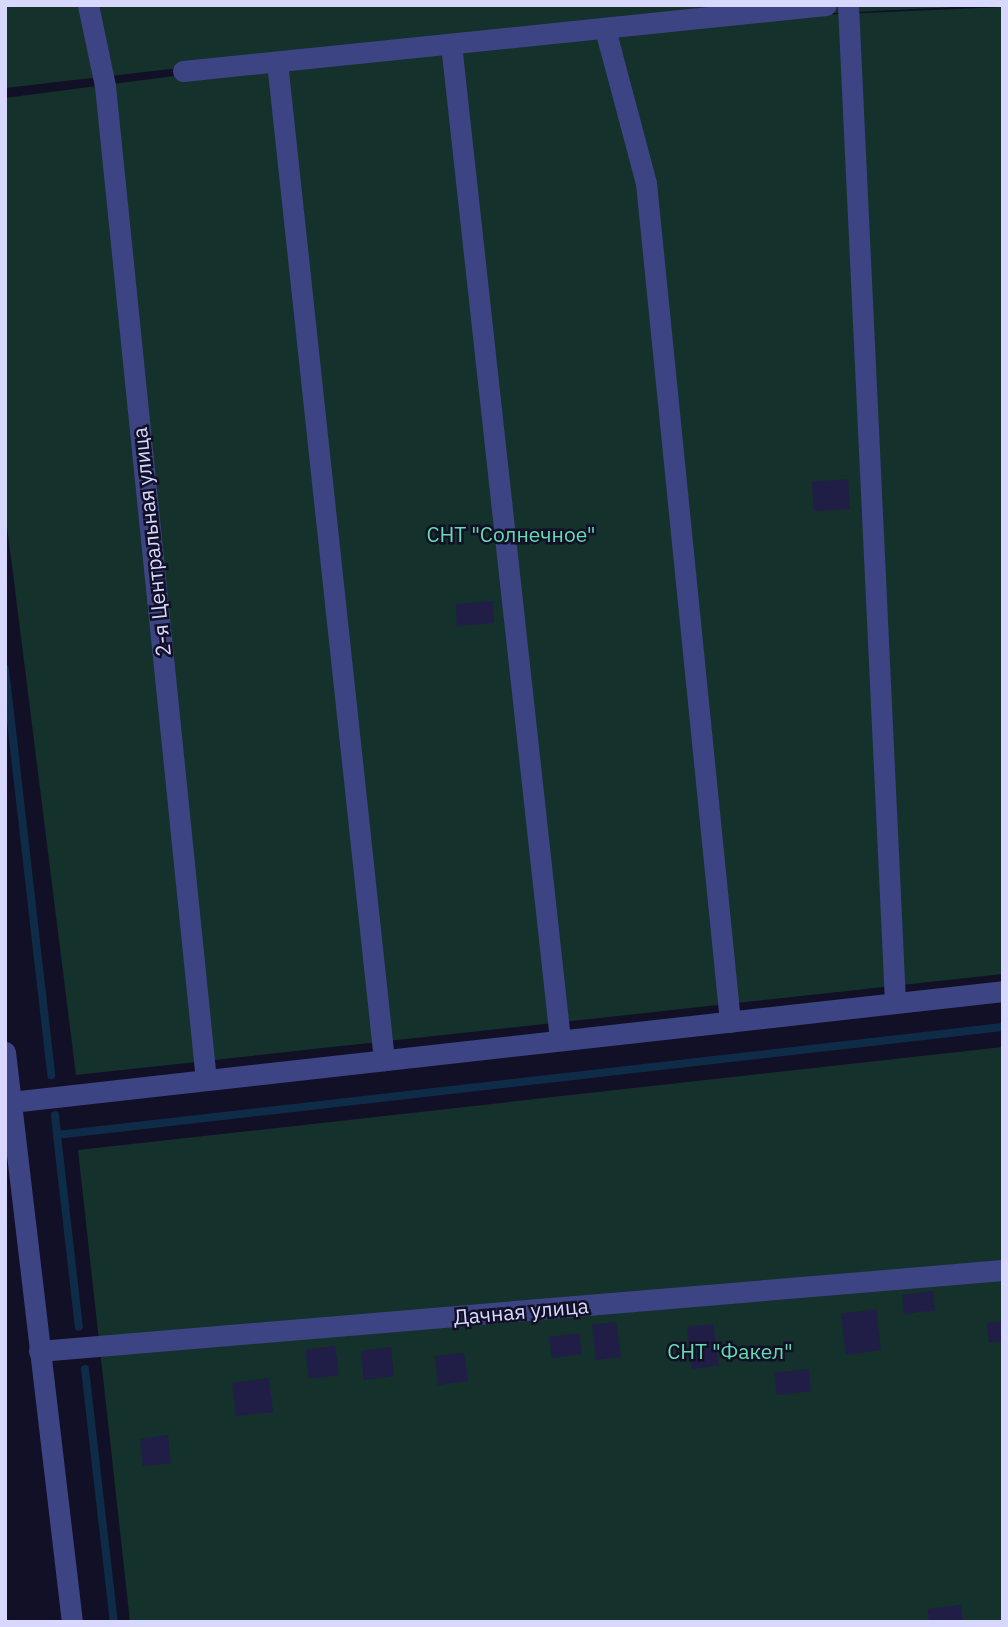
<!DOCTYPE html>
<meta charset="utf-8">
<style>
body{margin:0}
#map{position:relative;width:1008px;height:1627px;overflow:hidden;background:#111027;font-family:"IBM Plex Sans",sans-serif}
div>[style]{position:absolute}
[style*='--x']{left:calc(var(--x)*1px);top:calc(var(--y)*1px);width:calc(var(--w)*1px);rotate:calc(var(--a)*1deg)}
.green>*{inset:0;background:#14312c}
.stream>*{height:8px;margin:-4px;padding:0 4px;transform-origin:4px;border-radius:4px;background:#0e2b48}
.building>*{inset:0;background:#201d47}
.minor>*{height:21px;margin:-10.5px;padding:0 10.5px;transform-origin:10.5px;border-radius:10.5px;background:#3d4484}
span{translate:-50% -50%;white-space:nowrap;text-align:center;line-height:1.15;-webkit-text-stroke:5px #111027;paint-order:stroke}
.park-label{font-size:21px;color:#65dcaf}
.street-label{font-size:21px;color:#d8d8fe}
.frame{position:absolute;inset:0;border:7px solid #d8d8fe;pointer-events:none}
</style>
<div id="map">
<div class="green">
<div style="clip-path:polygon(5px 5px,993px 5px,520px 29px,5px 88px)"></div>
<div style="clip-path:polygon(1003px 7px,1003px 974px,76px 1075px,5px 510px,5px 98px,303px 59px,817px 15px)"></div>
<div style="clip-path:polygon(1003px 1047px,1003px 1622px,130px 1622px,78px 1150px)"></div>
</div>
<div class="stream">
<div style="--x:5;--y:669;--w:409;--a:83.5"></div>
<div style="--x:55;--y:1115;--w:20;--a:84"></div>
<div style="--x:57;--y:1135;--w:952;--a:-6.51"></div>
<div style="--x:57;--y:1135;--w:193;--a:83.5"></div>
<div style="--x:85;--y:1369;--w:255;--a:83.5"></div>
</div>
<div class="building">
<div style="clip-path:polygon(848px 479px,850px 509px,814px 511px,812px 482px)"></div>
<div style="clip-path:polygon(493px 601px,494px 623px,457px 626px,456px 604px)"></div>
<div style="clip-path:polygon(933px 1291px,935px 1310px,904px 1314px,902px 1295px)"></div>
<div style="clip-path:polygon(876px 1309px,881px 1350px,846px 1355px,841px 1314px)"></div>
<div style="clip-path:polygon(1003px 1321px,1003px 1341px,989px 1343px,987px 1323px)"></div>
<div style="clip-path:polygon(616px 1322px,621px 1357px,596px 1360px,592px 1325px)"></div>
<div style="clip-path:polygon(713px 1324px,719px 1365px,692px 1369px,687px 1327px)"></div>
<div style="clip-path:polygon(579px 1333px,582px 1354px,552px 1358px,549px 1337px)"></div>
<div style="clip-path:polygon(335px 1346px,339px 1375px,309px 1379px,305px 1350px)"></div>
<div style="clip-path:polygon(391px 1347px,394px 1376px,364px 1380px,361px 1351px)"></div>
<div style="clip-path:polygon(464px 1353px,468px 1381px,438px 1385px,435px 1356px)"></div>
<div style="clip-path:polygon(809px 1369px,811px 1391px,777px 1395px,774px 1373px)"></div>
<div style="clip-path:polygon(269px 1378px,273px 1412px,236px 1416px,232px 1383px)"></div>
<div style="clip-path:polygon(168px 1435px,171px 1463px,143px 1466px,140px 1439px)"></div>
<div style="clip-path:polygon(961px 1605px,963px 1622px,929px 1622px,928px 1609px)"></div>
</div>
<div class="minor">
<div style="--x:88;--y:5;--w:83;--a:78.1"></div>
<div style="--x:105;--y:86;--w:999;--a:84.2"></div>
<div style="--x:848;--y:5;--w:999;--a:87.3"></div>
<div style="--x:605;--y:29;--w:159;--a:75.1"></div>
<div style="--x:646;--y:183;--w:843;--a:84.28"></div>
<div style="--x:451;--y:44;--w:1002;--a:83.75"></div>
<div style="--x:277;--y:62;--w:1004;--a:83.88"></div>
<div style="--x:183;--y:71;--w:646;--a:-5.86"></div>
<div style="--x:5;--y:1052;--w:574;--a:83.3"></div>
<div style="--x:11;--y:1102;--w:998;--a:-6.38"></div>
<div style="--x:39;--y:1351;--w:967;--a:-4.8"></div>
</div>
<div class="park-label">
<span style="left:511px;top:534px">СНТ "Солнечное"</span>
<span style="left:730px;top:1351px">СНТ "Факел"</span>
</div>
<div class="street-label">
<span style="left:151px;top:542px;rotate:-96deg">2-я Центральная улица</span>
<span style="left:521px;top:1311px;rotate:-5deg">Дачная улица</span>
</div>
<div class="frame"></div>
</div>
